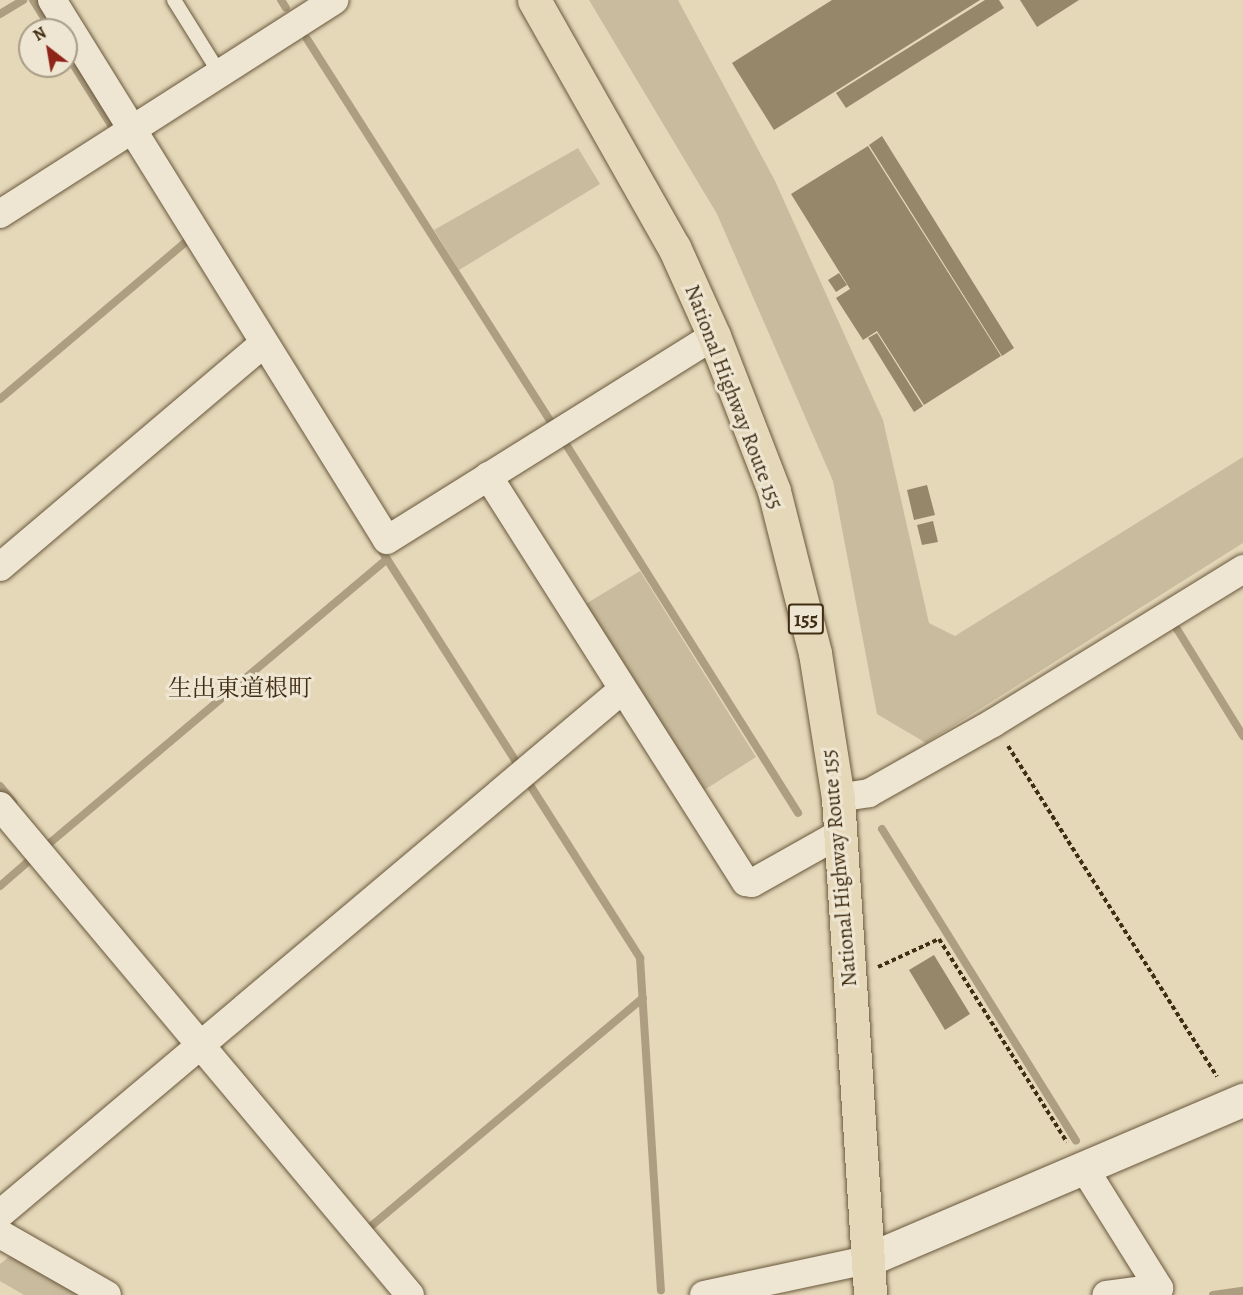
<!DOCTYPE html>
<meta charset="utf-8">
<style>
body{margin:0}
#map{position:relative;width:1243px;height:1295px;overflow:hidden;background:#e5d8b9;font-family:Alegreya,"Noto Serif JP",serif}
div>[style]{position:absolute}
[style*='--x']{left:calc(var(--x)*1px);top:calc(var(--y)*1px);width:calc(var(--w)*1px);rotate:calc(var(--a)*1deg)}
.green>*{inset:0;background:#c9bb9d}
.stream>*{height:8px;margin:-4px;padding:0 4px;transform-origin:4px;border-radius:4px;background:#ad9e81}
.building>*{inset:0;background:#96866a}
.path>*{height:4px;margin-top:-2px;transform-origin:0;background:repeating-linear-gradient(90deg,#402e14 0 4.5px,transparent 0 7.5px)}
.roads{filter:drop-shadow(0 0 2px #69583d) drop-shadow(0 0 2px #69583d)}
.lane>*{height:14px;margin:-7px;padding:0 7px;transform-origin:7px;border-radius:7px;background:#eee6d2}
.street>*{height:28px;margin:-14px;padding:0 14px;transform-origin:14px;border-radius:14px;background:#eee6d2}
.secondary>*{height:33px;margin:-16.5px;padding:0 16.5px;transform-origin:16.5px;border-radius:16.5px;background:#eee6d2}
.highway>*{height:33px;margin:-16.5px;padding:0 16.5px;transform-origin:16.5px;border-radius:16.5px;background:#e5d8b9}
span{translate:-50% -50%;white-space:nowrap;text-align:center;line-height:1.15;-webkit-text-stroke:6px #eee6d2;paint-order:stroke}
.shield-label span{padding:2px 4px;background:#eee6d2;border:2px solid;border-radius:4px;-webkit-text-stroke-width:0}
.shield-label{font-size:20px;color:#402e14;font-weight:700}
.street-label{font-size:21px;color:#402e14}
.quarter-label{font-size:24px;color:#402e14}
.north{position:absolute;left:18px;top:18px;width:60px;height:60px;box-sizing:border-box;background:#eee6d2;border:2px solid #a89c86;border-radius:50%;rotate:329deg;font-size:16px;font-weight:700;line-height:24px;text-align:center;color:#402e14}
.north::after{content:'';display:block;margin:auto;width:21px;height:27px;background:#8f2418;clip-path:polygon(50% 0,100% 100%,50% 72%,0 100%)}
</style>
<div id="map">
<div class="green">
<div style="clip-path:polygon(589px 0,678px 0,775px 181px,883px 420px,929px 623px,955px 636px,1243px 457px,1243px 543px,926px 743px,877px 714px,833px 481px,717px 214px)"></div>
<div style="clip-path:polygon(578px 148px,600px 184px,459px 270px,434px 230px)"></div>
<div style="clip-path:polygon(640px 571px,756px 757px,698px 794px,579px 608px)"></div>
<div style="clip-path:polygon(10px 1256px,82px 1295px,24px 1295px,0 1281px,0 1264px)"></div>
</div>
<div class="stream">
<div style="--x:33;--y:0;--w:36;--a:58"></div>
<div style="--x:281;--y:0;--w:9;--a:58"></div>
<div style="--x:0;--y:14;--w:27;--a:-31"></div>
<div style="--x:307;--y:39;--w:461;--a:57.5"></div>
<div style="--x:66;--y:53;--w:94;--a:58"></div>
<div style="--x:0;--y:399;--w:243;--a:-40.2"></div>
<div style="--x:562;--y:438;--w:443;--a:57.8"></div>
<div style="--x:378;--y:545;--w:261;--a:57.5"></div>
<div style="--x:1177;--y:629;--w:126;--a:58.3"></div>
<div style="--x:528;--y:782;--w:209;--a:57.5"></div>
<div style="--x:640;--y:958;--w:333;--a:86.4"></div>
<div style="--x:0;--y:786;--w:21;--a:51"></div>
<div style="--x:882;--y:829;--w:367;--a:58.1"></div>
<div style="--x:45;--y:847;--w:447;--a:-40.1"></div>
<div style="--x:0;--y:886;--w:40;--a:-41"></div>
<div style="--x:370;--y:1227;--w:356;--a:-40"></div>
<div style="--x:1213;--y:1295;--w:30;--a:-8"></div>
</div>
<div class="building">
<div style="clip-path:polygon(832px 0,980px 0,774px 130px,732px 63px)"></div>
<div style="clip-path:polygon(985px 0,999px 0,1004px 8px,846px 108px,836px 93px)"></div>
<div style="clip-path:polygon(1020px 0,1079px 0,1037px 27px)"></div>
<div style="clip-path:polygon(882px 136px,1014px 348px,1002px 356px,869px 145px)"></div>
<div style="clip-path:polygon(868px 146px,1001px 356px,924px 405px,877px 331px,863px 340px,836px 298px,850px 289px,791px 194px)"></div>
<div style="clip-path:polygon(839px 273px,847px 285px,836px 292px,828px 280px)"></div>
<div style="clip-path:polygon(877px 333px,923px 406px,914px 412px,868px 338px)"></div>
<div style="clip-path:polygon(927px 485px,935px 515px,914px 520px,907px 490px)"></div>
<div style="clip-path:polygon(933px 521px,938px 542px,922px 545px,917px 525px)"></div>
<div style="clip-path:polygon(934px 955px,970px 1014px,945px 1030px,909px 970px)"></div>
</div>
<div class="path">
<div style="--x:1008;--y:746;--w:391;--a:57.7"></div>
<div style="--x:878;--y:967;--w:67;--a:-24.7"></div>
<div style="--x:939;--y:939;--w:240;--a:57.8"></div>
</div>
<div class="roads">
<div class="lane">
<div style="--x:174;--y:0;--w:87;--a:58.1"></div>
</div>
<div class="street">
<div style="--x:52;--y:0;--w:635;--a:58.19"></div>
<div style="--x:387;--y:540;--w:385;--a:-32"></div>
<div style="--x:0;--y:214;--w:397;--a:-32.6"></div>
<div style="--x:488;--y:476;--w:481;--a:57.6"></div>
<div style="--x:746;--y:882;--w:6;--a:9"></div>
<div style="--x:752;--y:883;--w:102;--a:-29.3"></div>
<div style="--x:0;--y:567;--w:346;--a:-40.3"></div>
<div style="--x:838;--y:798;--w:31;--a:-9"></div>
<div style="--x:869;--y:793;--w:142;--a:-29.4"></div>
<div style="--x:993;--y:723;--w:294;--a:-31.6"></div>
<div style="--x:0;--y:806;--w:638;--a:50.02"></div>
<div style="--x:1084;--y:1168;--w:142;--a:58"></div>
<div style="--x:1159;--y:1288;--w:53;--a:172.5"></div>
<div style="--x:0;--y:1214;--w:813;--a:-40.11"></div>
<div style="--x:0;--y:1234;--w:123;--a:29.7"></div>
<div style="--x:704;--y:1295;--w:167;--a:-12.1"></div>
</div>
<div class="secondary">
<div style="--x:867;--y:1260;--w:409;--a:-23.1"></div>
</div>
<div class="highway">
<div style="--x:534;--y:0;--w:284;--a:60.5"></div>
<div style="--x:674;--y:247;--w:98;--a:65.8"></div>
<div style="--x:714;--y:336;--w:166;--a:68.8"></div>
<div style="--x:774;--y:491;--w:167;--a:75.8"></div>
<div style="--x:815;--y:653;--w:147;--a:81"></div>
<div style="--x:838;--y:798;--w:498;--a:86.3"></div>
</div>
</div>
<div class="shield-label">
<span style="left:806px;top:619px">155</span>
</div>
<div class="street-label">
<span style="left:734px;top:397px;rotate:69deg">National Highway Route 155</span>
<span style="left:839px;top:868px;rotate:-95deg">National Highway Route 155</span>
</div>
<div class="quarter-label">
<span style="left:240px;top:689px">生出東道根町</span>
</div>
<div class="north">N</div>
</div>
